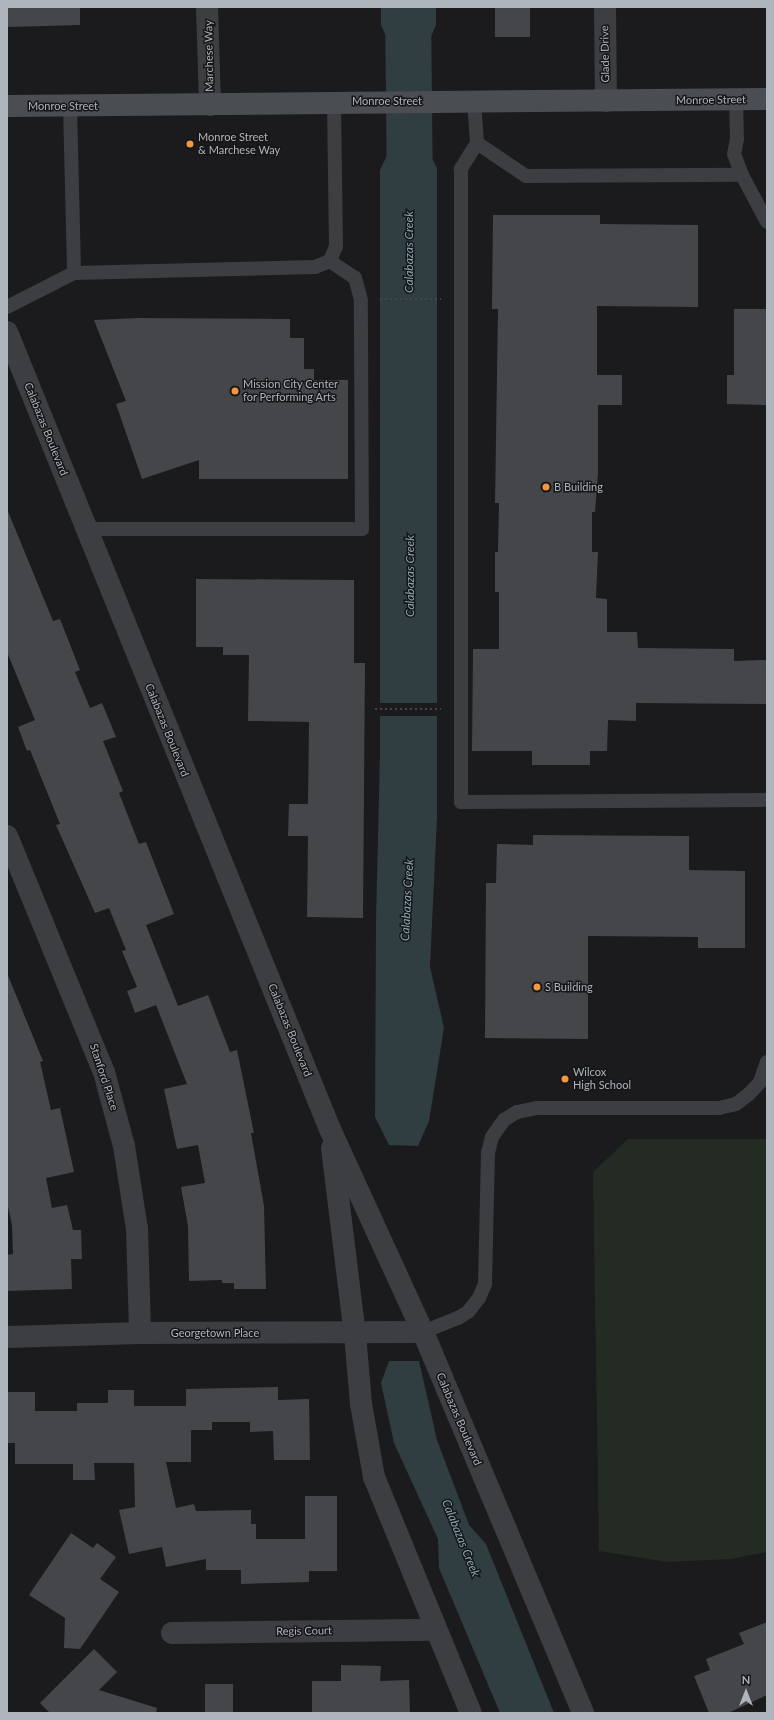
<!DOCTYPE html>
<style>
body{margin:0}
#map{position:relative;width:774px;height:1720px;overflow:hidden;background:#1b1b1d;font-family:Lato,sans-serif}
div>[style]{position:absolute}
[style*='--x']{left:calc(var(--x)*1px);top:calc(var(--y)*1px);width:calc(var(--w)*1px);rotate:calc(var(--a)*1deg)}
.green>*{inset:0;background:#232b23}
.water>*{inset:0;background:#303d41}
.pier>*{inset:0;background:#1b1b1d}
.river>*{height:46px;margin:-23px;padding:0 23px;transform-origin:23px;border-radius:23px;background:#303d41}
.building>*{inset:0;background:#45464a}
.path>*{height:2.5px;margin-top:-1.25px;transform-origin:0;background:repeating-linear-gradient(90deg,#424549 0 2px,transparent 0 5px)}
.service>*{height:14px;margin:-7px;padding:0 7px;transform-origin:7px;border-radius:7px;background:#3c3e42}
.minor>*{height:22px;margin:-11px;padding:0 11px;transform-origin:11px;border-radius:11px;background:#3c3e42}
.tertiary>*{height:22px;margin:-11px;padding:0 11px;transform-origin:11px;border-radius:11px;background:#3c3e42}
.secondary>*{height:22px;margin:-11px;padding:0 11px;transform-origin:11px;border-radius:11px;background:#4a4d52}
.dots>*{width:11px;height:11px;translate:-50% -50%;box-sizing:border-box;border:2px solid #161618;border-radius:50%}
span{translate:-50% -50%;white-space:nowrap;text-align:center;line-height:1.15;-webkit-text-stroke:3px #161618;paint-order:stroke}
.street-label{font-size:11px;color:#aeb5bc}
.poi-label{font-size:11px;color:#aeb5bc}
.left{translate:0 -50%;text-align:left}
.water-label{font-size:12px;color:#86a8b6;font-style:italic}
.frame{position:absolute;inset:0;border:8px solid #aeb5bc;pointer-events:none}
.north{position:absolute;left:726px;top:1672px;width:40px;height:40px;-webkit-text-stroke:3px #161618;paint-order:stroke;rotate:0deg;font-size:11px;font-weight:700;line-height:16px;text-align:center;color:#aeb5bc}
.north::after{content:'';display:block;margin:auto;width:14px;height:18px;background:#aeb5bc;clip-path:polygon(50% 0,100% 100%,50% 72%,0 100%)}
</style>
<div id="map">
<div class="green">
<div style="clip-path:polygon(628px 1139px,767px 1139px,767px 1552px,731px 1559px,667px 1562px,599px 1551px,593px 1172px)"></div>
</div>
<div class="water">
<div style="clip-path:polygon(381px 7px,436px 7px,436px 25px,426px 48px,391px 48px,381px 25px)"></div>
<div style="clip-path:polygon(390px 149px,427px 149px,437px 168px,437px 817px,430px 967px,444px 1028px,429px 1121px,418px 1146px,389px 1145px,375px 1117px,376px 921px,380px 753px,380px 170px)"></div>
<div style="clip-path:polygon(389px 1361px,419px 1361px,437px 1440px,469px 1525px,486px 1544px,554px 1713px,500px 1713px,439px 1568px,438px 1539px,394px 1443px,381px 1383px)"></div>
</div>
<div class="pier">
<div style="clip-path:polygon(378px 703px,440px 703px,440px 716px,378px 716px)"></div>
</div>
<div class="river">
<div style="--x:408;--y:7;--w:205;--a:89.4"></div>
</div>
<div class="building">
<div style="clip-path:polygon(7px 7px,80px 7px,80px 25px,7px 27px)"></div>
<div style="clip-path:polygon(495px 7px,530px 7px,530px 37px,495px 37px)"></div>
<div style="clip-path:polygon(493px 215px,600px 215px,600px 224px,698px 225px,698px 307px,597px 306px,597px 375px,622px 375px,622px 405px,598px 405px,598px 473px,595px 512px,592px 512px,592px 552px,598px 552px,596px 598px,607px 599px,607px 632px,637px 632px,638px 648px,734px 649px,734px 661px,767px 660px,767px 704px,636px 703px,636px 721px,608px 720px,607px 751px,590px 751px,590px 765px,532px 765px,532px 751px,472px 751px,473px 649px,499px 649px,499px 592px,495px 592px,495px 552px,498px 552px,499px 503px,495px 503px,498px 309px,492px 309px)"></div>
<div style="clip-path:polygon(734px 309px,767px 309px,767px 405px,727px 404px,727px 375px,734px 375px)"></div>
<div style="clip-path:polygon(139px 318px,290px 319px,290px 338px,304px 338px,304px 369px,314px 369px,314px 380px,348px 380px,348px 479px,199px 479px,199px 460px,142px 479px,116px 404px,126px 401px,94px 320px)"></div>
<div style="clip-path:polygon(7px 509px,53px 621px,60px 619px,80px 670px,75px 672px,90px 708px,102px 703px,116px 737px,103px 741px,123px 791px,119px 793px,139px 844px,146px 842px,174px 914px,146px 925px,178px 1006px,208px 995px,230px 1052px,237px 1050px,254px 1133px,251px 1133px,264px 1206px,266px 1289px,234px 1289px,234px 1283px,222px 1283px,222px 1280px,189px 1281px,188px 1226px,181px 1187px,205px 1183px,198px 1145px,177px 1149px,164px 1089px,187px 1084px,156px 1005px,135px 1013px,127px 991px,137px 987px,122px 951px,126px 950px,109px 908px,95px 913px,56px 825px,60px 824px,30px 750px,27px 751px,18px 727px,35px 720px,7px 652px)"></div>
<div style="clip-path:polygon(196px 579px,354px 580px,354px 663px,365px 663px,363px 918px,307px 917px,308px 836px,288px 836px,289px 804px,308px 804px,309px 722px,248px 721px,249px 655px,223px 655px,223px 647px,196px 647px)"></div>
<div style="clip-path:polygon(533px 835px,689px 836px,689px 870px,745px 871px,745px 948px,698px 948px,698px 937px,588px 936px,588px 1039px,485px 1038px,486px 883px,496px 883px,497px 844px,533px 845px)"></div>
<div style="clip-path:polygon(7px 973px,43px 1061px,40px 1062px,51px 1110px,60px 1108px,74px 1172px,46px 1178px,52px 1208px,67px 1205px,73px 1230px,81px 1230px,82px 1259px,71px 1259px,72px 1289px,7px 1291px,7px 1255px,13px 1254px,12px 1225px,7px 1202px)"></div>
<div style="clip-path:polygon(278px 1387px,278px 1400px,309px 1399px,310px 1460px,274px 1460px,273px 1431px,250px 1432px,250px 1422px,212px 1422px,212px 1430px,191px 1430px,191px 1462px,166px 1462px,176px 1508px,194px 1504px,196px 1511px,251px 1510px,251px 1524px,256px 1524px,256px 1539px,305px 1539px,305px 1496px,337px 1496px,337px 1571px,309px 1571px,309px 1582px,241px 1584px,241px 1570px,206px 1570px,206px 1559px,166px 1567px,162px 1547px,129px 1554px,119px 1510px,135px 1507px,134px 1463px,94px 1463px,95px 1480px,73px 1480px,73px 1464px,15px 1464px,15px 1443px,7px 1443px,7px 1392px,35px 1392px,35px 1411px,77px 1411px,77px 1403px,108px 1403px,108px 1390px,134px 1390px,134px 1406px,186px 1406px,186px 1389px)"></div>
<div style="clip-path:polygon(71px 1533px,93px 1548px,97px 1543px,116px 1557px,100px 1579px,119px 1592px,80px 1649px,64px 1648px,65px 1618px,29px 1595px)"></div>
<div style="clip-path:polygon(767px 1622px,767px 1695px,728px 1713px,709px 1713px,694px 1676px,710px 1670px,706px 1659px,744px 1644px,739px 1633px)"></div>
<div style="clip-path:polygon(94px 1649px,117px 1672px,99px 1690px,157px 1708px,156px 1713px,50px 1713px,40px 1703px)"></div>
<div style="clip-path:polygon(341px 1665px,381px 1666px,380px 1681px,409px 1680px,410px 1713px,312px 1713px,312px 1681px,341px 1681px)"></div>
<div style="clip-path:polygon(205px 1684px,233px 1684px,233px 1713px,205px 1713px)"></div>
</div>
<div class="path">
<div style="--x:380;--y:299;--w:61;--a:0"></div>
<div style="--x:375;--y:709;--w:66;--a:0"></div>
</div>
<div class="service">
<div style="--x:736;--y:99;--w:40;--a:88.6"></div>
<div style="--x:737;--y:139;--w:15;--a:101"></div>
<div style="--x:734;--y:154;--w:22;--a:69"></div>
<div style="--x:742;--y:175;--w:53;--a:62"></div>
<div style="--x:474;--y:101;--w:42;--a:85.9"></div>
<div style="--x:477;--y:143;--w:59;--a:34"></div>
<div style="--x:526;--y:176;--w:216;--a:-0.3"></div>
<div style="--x:70;--y:106;--w:167;--a:88.6"></div>
<div style="--x:477;--y:143;--w:31;--a:122"></div>
<div style="--x:461;--y:169;--w:633;--a:90"></div>
<div style="--x:461;--y:802;--w:306;--a:-0.4"></div>
<div style="--x:7;--y:307;--w:75;--a:-26.9"></div>
<div style="--x:74;--y:273;--w:241;--a:-1.4"></div>
<div style="--x:315;--y:267;--w:16;--a:-22"></div>
<div style="--x:330;--y:261;--w:16;--a:-68"></div>
<div style="--x:336;--y:246;--w:145;--a:-90.8"></div>
<div style="--x:85;--y:529;--w:277;--a:0"></div>
<div style="--x:362;--y:529;--w:229;--a:-90.3"></div>
<div style="--x:361;--y:300;--w:23;--a:-105"></div>
<div style="--x:355;--y:278;--w:30;--a:-146"></div>
<div style="--x:423;--y:1332;--w:38;--a:-22"></div>
<div style="--x:458;--y:1318;--w:12;--a:-31"></div>
<div style="--x:468;--y:1312;--w:18;--a:-52"></div>
<div style="--x:479;--y:1298;--w:15;--a:-67"></div>
<div style="--x:485;--y:1284;--w:131;--a:-88.7"></div>
<div style="--x:488;--y:1153;--w:16;--a:-76"></div>
<div style="--x:492;--y:1137;--w:21;--a:-55"></div>
<div style="--x:504;--y:1120;--w:15;--a:-32"></div>
<div style="--x:517;--y:1112;--w:20;--a:-11"></div>
<div style="--x:537;--y:1108;--w:182;--a:0"></div>
<div style="--x:719;--y:1108;--w:17;--a:-13"></div>
<div style="--x:736;--y:1104;--w:16;--a:-38"></div>
<div style="--x:749;--y:1094;--w:16;--a:-47"></div>
<div style="--x:760;--y:1082;--w:21;--a:-71"></div>
</div>
<div class="minor">
<div style="--x:207;--y:7;--w:98;--a:88.2"></div>
<div style="--x:605;--y:7;--w:94;--a:89.4"></div>
<div style="--x:7;--y:836;--w:255;--a:67.7"></div>
<div style="--x:104;--y:1072;--w:77;--a:74.9"></div>
<div style="--x:124;--y:1146;--w:84;--a:81.1"></div>
<div style="--x:137;--y:1229;--w:104;--a:88.3"></div>
<div style="--x:7;--y:1337;--w:133;--a:-1.7"></div>
<div style="--x:140;--y:1333;--w:283;--a:-0.2"></div>
<div style="--x:172;--y:1633;--w:264;--a:-0.7"></div>
</div>
<div class="tertiary">
<div style="--x:7;--y:332;--w:858;--a:67.95"></div>
<div style="--x:329;--y:1127;--w:226;--a:65.4"></div>
<div style="--x:423;--y:1332;--w:413;--a:67.2"></div>
<div style="--x:332;--y:1148;--w:187;--a:83"></div>
<div style="--x:355;--y:1334;--w:70;--a:85.1"></div>
<div style="--x:361;--y:1404;--w:74;--a:79.9"></div>
<div style="--x:374;--y:1477;--w:255;--a:67.7"></div>
</div>
<div class="secondary">
<div style="--x:7;--y:106;--w:760;--a:-0.53"></div>
</div>
<div class="dots">
<div style="left:190px;top:144px;background:#f09740"></div>
<div style="left:235px;top:391px;background:#f09740"></div>
<div style="left:546px;top:487px;background:#f09740"></div>
<div style="left:537px;top:987px;background:#f09740"></div>
<div style="left:565px;top:1079px;background:#f09740"></div>
</div>
<div class="street-label">
<span style="left:605px;top:54px;rotate:-91deg">Glade Drive</span>
<span style="left:209px;top:56px;rotate:-91deg">Marchese Way</span>
<span style="left:711px;top:100px;rotate:-1deg">Monroe Street</span>
<span style="left:387px;top:101px">Monroe Street</span>
<span style="left:63px;top:106px">Monroe Street</span>
<span style="left:46px;top:429px;rotate:68deg">Calabazas Boulevard</span>
<span style="left:167px;top:730px;rotate:68deg">Calabazas Boulevard</span>
<span style="left:290px;top:1030px;rotate:68deg">Calabazas Boulevard</span>
<span style="left:104px;top:1077px;rotate:72deg">Stanford Place</span>
<span style="left:215px;top:1333px">Georgetown Place</span>
<span style="left:459px;top:1419px;rotate:67deg">Calabazas Boulevard</span>
<span style="left:304px;top:1631px;rotate:-1deg">Regis Court</span>
</div>
<div class="poi-label">
<span class="left" style="left:198px;top:144px">Monroe Street<br>&amp; Marchese Way</span>
<span class="left" style="left:243px;top:391px">Mission City Center<br>for Performing Arts</span>
<span class="left" style="left:554px;top:487px">B Building</span>
<span class="left" style="left:545px;top:987px">S Building</span>
<span class="left" style="left:573px;top:1079px">Wilcox<br>High School</span>
</div>
<div class="water-label">
<span style="left:409px;top:252px;rotate:-90deg">Calabazas Creek</span>
<span style="left:410px;top:576px;rotate:-90deg">Calabazas Creek</span>
<span style="left:407px;top:900px;rotate:-87deg">Calabazas Creek</span>
<span style="left:461px;top:1538px;rotate:68deg">Calabazas Creek</span>
</div>
<div class="frame"></div>
<div class="north">N</div>
</div>
